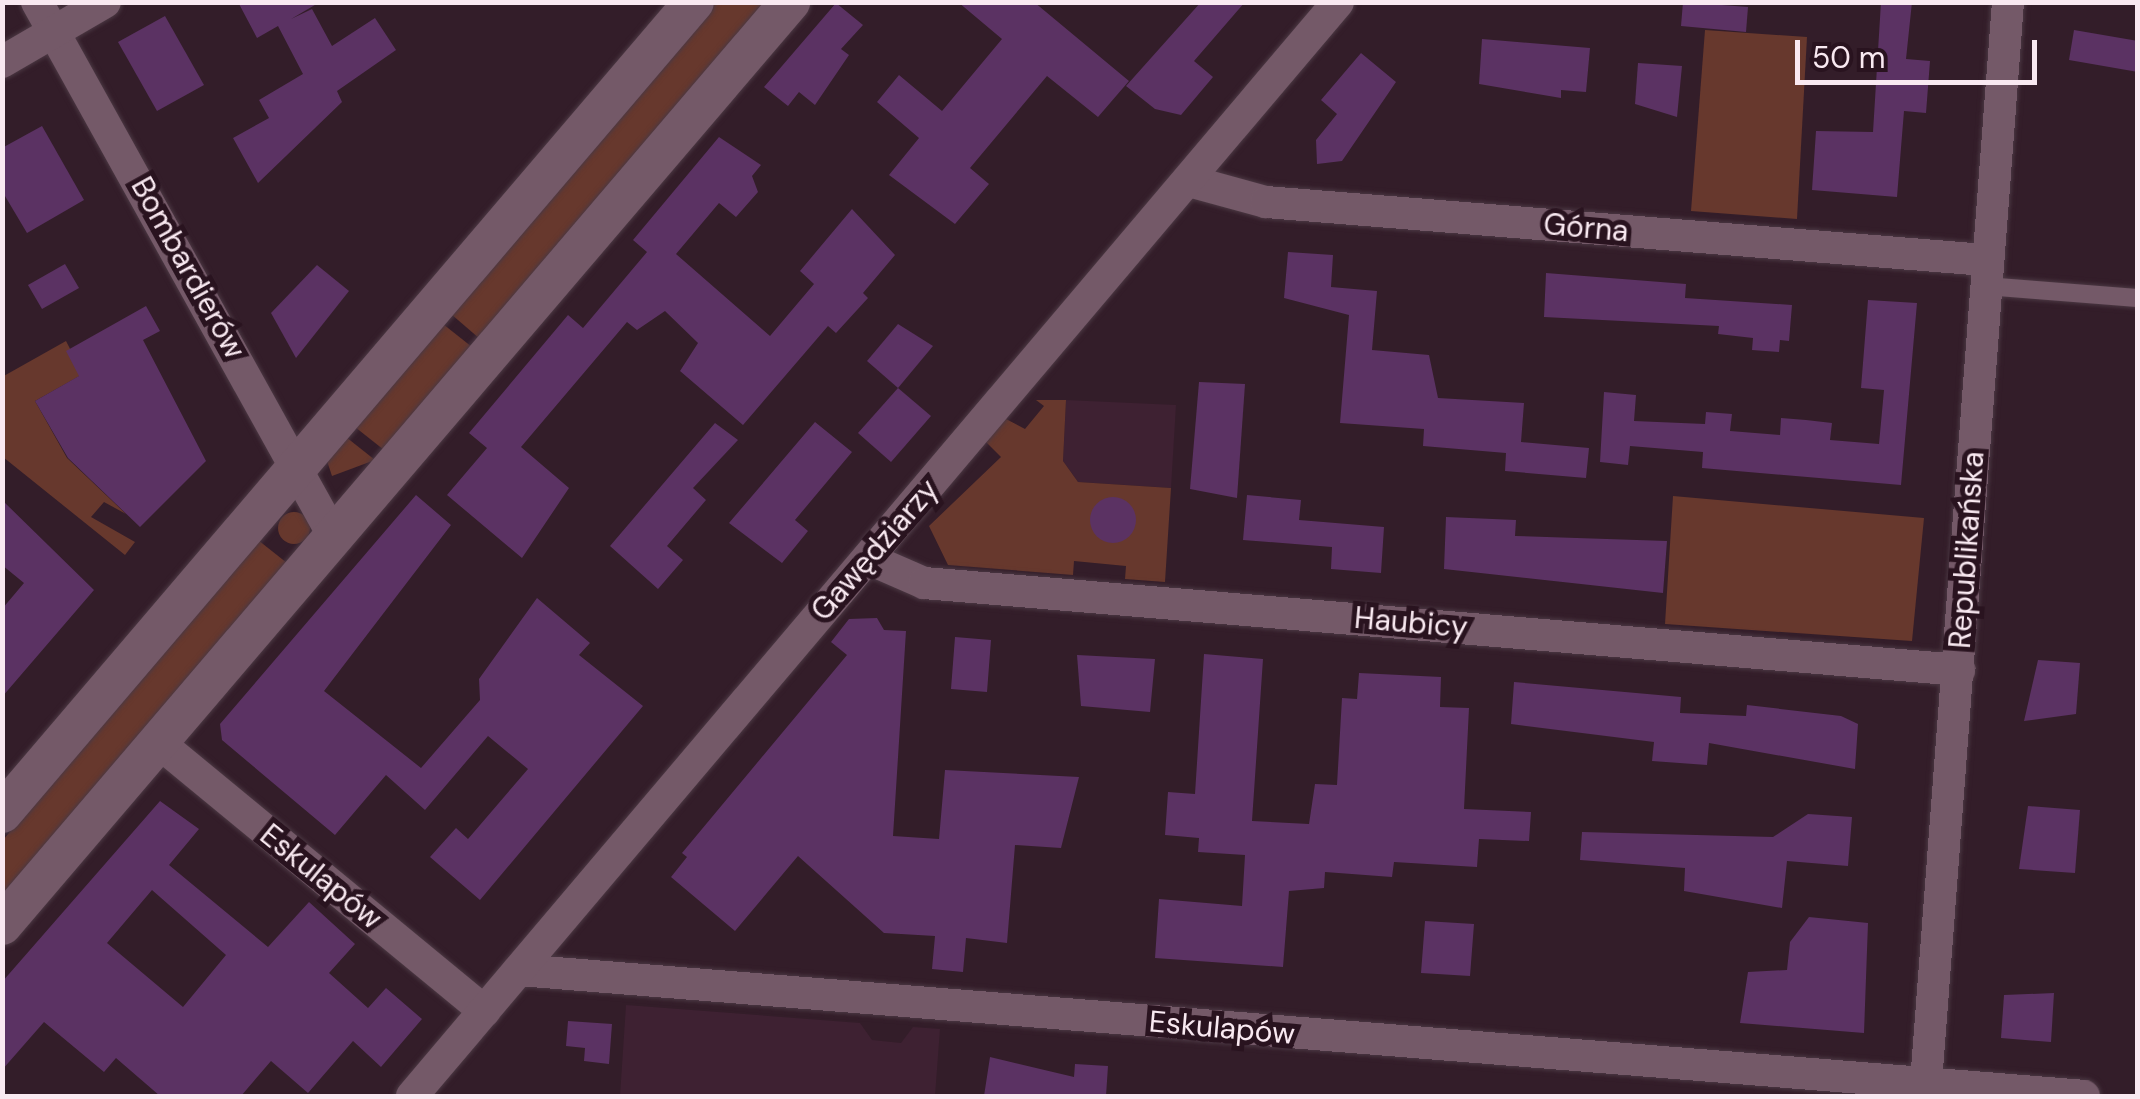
<!DOCTYPE html>
<meta charset="utf-8">
<style>
body{margin:0}
#map{position:relative;width:2140px;height:1099px;overflow:hidden;background:#331d29;font-family:"DM Sans",sans-serif}
div>[style]{position:absolute}
[style*='--x']{left:calc(var(--x)*1px);top:calc(var(--y)*1px);width:calc(var(--w)*1px);rotate:calc(var(--a)*1deg)}
.built>*{inset:0;background:#3e2132}
.green>*{inset:0;background:#67382d}
.round{border-radius:50%}
.building>*{inset:0;background:#5b3263}
.roads{filter:drop-shadow(0 0 2px #4b3843) drop-shadow(0 0 2px #4b3843)}
.service>*{height:18px;margin:-9px;padding:0 9px;transform-origin:9px;border-radius:9px;background:#745968}
.minor>*{height:32px;margin:-16px;padding:0 16px;transform-origin:16px;border-radius:16px;background:#745968}
.tertiary>*{height:40px;margin:-20px;padding:0 20px;transform-origin:20px;border-radius:20px;background:#745968}
span{translate:-50% -50%;white-space:nowrap;text-align:center;line-height:1.15;-webkit-text-stroke:10px #29131f;paint-order:stroke}
.street-label{font-size:30px;color:#f9e9f1}
.frame{position:absolute;inset:0;border:5px solid #f9e9f1;pointer-events:none}
.scale{position:absolute;left:1795px;top:40px;width:242px;height:45px;box-sizing:border-box;border:5px solid #f9e9f1;border-top:0;padding-left:12px;font-size:30px;line-height:35px;white-space:nowrap;color:#f9e9f1;-webkit-text-stroke:8px #29131f;paint-order:stroke}
</style>
<div id="map">
<div class="built">
<div style="clip-path:polygon(1066px 400px,1176px 405px,1171px 488px,1078px 482px,1063px 461px)"></div>
<div style="clip-path:polygon(626px 1005px,860px 1023px,872px 1040px,901px 1043px,913px 1027px,940px 1029px,935px 1096px,620px 1096px)"></div>
</div>
<div class="green">
<div style="clip-path:polygon(716px 3px,765px 3px,480px 339px,451px 314px)"></div>
<div style="clip-path:polygon(1705px 30px,1807px 37px,1797px 219px,1691px 211px)"></div>
<div style="clip-path:polygon(443px 324px,472px 347px,384px 450px,355px 427px)"></div>
<div style="clip-path:polygon(66px 341px,83px 374px,35px 401px,67px 458px,126px 514px,104px 502px,91px 517px,135px 542px,125px 555px,3px 457px,2px 377px)"></div>
<div style="clip-path:polygon(1036px 400px,1066px 400px,1063px 461px,1078px 482px,1171px 488px,1165px 582px,1125px 579px,1126px 566px,1074px 561px,1073px 575px,948px 565px,929px 526px,1001px 457px,985px 441px,1006px 419px,1025px 429px,1044px 406px)"></div>
<div style="clip-path:polygon(346px 437px,375px 460px,332px 476px,327px 461px)"></div>
<div style="clip-path:polygon(1673px 496px,1924px 518px,1912px 641px,1665px 624px)"></div>
<div class="round" style="left:278px;top:512px;width:32px;height:32px"></div>
<div style="clip-path:polygon(258px 540px,287px 563px,3px 896px,3px 840px)"></div>
</div>
<div class="building">
<div style="clip-path:polygon(238px 2px,320px 2px,291px 19px,312px 9px,332px 46px,375px 18px,396px 50px,337px 91px,342px 102px,258px 183px,233px 138px,269px 118px,259px 100px,303px 74px,278px 26px,257px 38px)"></div>
<div style="clip-path:polygon(958px 2px,1034px 2px,1129px 81px,1098px 117px,1047px 76px,970px 168px,989px 184px,955px 224px,889px 175px,919px 138px,877px 102px,899px 75px,942px 111px,1002px 39px)"></div>
<div style="clip-path:polygon(1201px 2px,1245px 2px,1194px 61px,1213px 77px,1181px 115px,1155px 109px,1126px 86px)"></div>
<div style="clip-path:polygon(1683px 2px,1748px 7px,1746px 32px,1681px 26px)"></div>
<div style="clip-path:polygon(1881px 2px,1912px 2px,1906px 59px,1930px 61px,1926px 113px,1904px 111px,1897px 197px,1812px 190px,1816px 131px,1873px 132px)"></div>
<div style="clip-path:polygon(836px 3px,863px 25px,841px 49px,849px 55px,815px 105px,799px 92px,788px 106px,764px 87px)"></div>
<div style="clip-path:polygon(165px 16px,204px 85px,157px 111px,118px 42px)"></div>
<div style="clip-path:polygon(2074px 30px,2138px 41px,2138px 72px,2069px 60px)"></div>
<div style="clip-path:polygon(1482px 39px,1590px 48px,1586px 92px,1561px 90px,1561px 98px,1479px 84px)"></div>
<div style="clip-path:polygon(1361px 53px,1396px 82px,1342px 161px,1317px 164px,1316px 140px,1337px 114px,1321px 100px)"></div>
<div style="clip-path:polygon(1638px 63px,1682px 66px,1677px 117px,1635px 104px)"></div>
<div style="clip-path:polygon(42px 126px,84px 200px,27px 233px,2px 191px,2px 148px)"></div>
<div style="clip-path:polygon(719px 137px,761px 165px,752px 176px,758px 192px,736px 217px,719px 203px,676px 254px,770px 336px,814px 284px,800px 271px,852px 209px,895px 255px,863px 293px,868px 298px,836px 333px,828px 326px,743px 425px,680px 371px,698px 343px,665px 311px,637px 330px,627px 322px,521px 447px,569px 488px,522px 558px,447px 495px,487px 448px,469px 433px,568px 315px,583px 328px,647px 252px,633px 240px)"></div>
<div style="clip-path:polygon(1288px 252px,1333px 255px,1331px 287px,1377px 291px,1372px 350px,1429px 355px,1438px 398px,1524px 403px,1521px 442px,1589px 448px,1586px 478px,1505px 471px,1506px 453px,1423px 446px,1424px 429px,1340px 423px,1349px 315px,1284px 298px)"></div>
<div style="clip-path:polygon(65px 264px,79px 288px,42px 309px,28px 285px)"></div>
<div style="clip-path:polygon(317px 265px,349px 291px,296px 358px,271px 313px)"></div>
<div style="clip-path:polygon(1546px 273px,1686px 284px,1685px 298px,1792px 305px,1789px 341px,1780px 340px,1779px 352px,1752px 350px,1753px 338px,1718px 334px,1719px 326px,1544px 317px)"></div>
<div style="clip-path:polygon(1868px 300px,1917px 303px,1901px 485px,1702px 468px,1703px 452px,1630px 446px,1628px 465px,1600px 462px,1604px 392px,1636px 395px,1634px 421px,1705px 424px,1706px 412px,1732px 414px,1730px 431px,1780px 435px,1781px 418px,1806px 420px,1832px 423px,1830px 440px,1879px 444px,1884px 390px,1861px 388px)"></div>
<div style="clip-path:polygon(146px 306px,160px 331px,143px 340px,206px 461px,140px 527px,68px 458px,35px 401px,79px 376px,66px 351px)"></div>
<div style="clip-path:polygon(898px 324px,933px 346px,898px 388px,867px 361px)"></div>
<div style="clip-path:polygon(1199px 382px,1245px 384px,1237px 498px,1190px 489px)"></div>
<div style="clip-path:polygon(898px 388px,931px 416px,891px 462px,858px 433px)"></div>
<div style="clip-path:polygon(815px 422px,852px 452px,795px 520px,808px 531px,782px 563px,729px 523px)"></div>
<div style="clip-path:polygon(715px 423px,738px 440px,693px 488px,706px 500px,667px 546px,683px 560px,658px 589px,610px 546px)"></div>
<div style="clip-path:polygon(416px 495px,451px 525px,324px 691px,421px 768px,480px 700px,479px 679px,537px 598px,590px 643px,579px 655px,643px 706px,480px 900px,430px 857px,456px 828px,468px 839px,528px 769px,488px 736px,425px 810px,386px 775px,335px 835px,222px 740px,220px 724px)"></div>
<div style="clip-path:polygon(1247px 495px,1301px 500px,1299px 520px,1384px 527px,1381px 573px,1331px 569px,1332px 547px,1243px 540px)"></div>
<div class="round" style="left:1090px;top:497px;width:46px;height:46px"></div>
<div style="clip-path:polygon(2px 500px,94px 590px,2px 697px,2px 609px,24px 583px,2px 565px)"></div>
<div style="clip-path:polygon(1446px 517px,1516px 520px,1515px 536px,1667px 541px,1663px 593px,1444px 569px)"></div>
<div style="clip-path:polygon(877px 618px,884px 630px,906px 631px,893px 836px,939px 839px,945px 770px,1079px 777px,1061px 848px,1015px 845px,1007px 943px,966px 938px,963px 972px,932px 969px,935px 936px,884px 933px,798px 856px,735px 931px,671px 877px,687px 857px,682px 853px,847px 655px,831px 642px,849px 619px)"></div>
<div style="clip-path:polygon(955px 637px,991px 640px,987px 692px,951px 689px)"></div>
<div style="clip-path:polygon(1204px 654px,1263px 659px,1252px 821px,1309px 824px,1315px 784px,1337px 785px,1342px 698px,1357px 699px,1359px 673px,1441px 677px,1440px 707px,1469px 708px,1464px 809px,1531px 812px,1529px 841px,1479px 839px,1477px 867px,1394px 862px,1392px 877px,1325px 872px,1324px 888px,1289px 891px,1283px 967px,1155px 958px,1159px 899px,1242px 906px,1245px 855px,1198px 852px,1199px 838px,1165px 835px,1168px 792px,1195px 794px)"></div>
<div style="clip-path:polygon(1077px 655px,1155px 659px,1150px 712px,1081px 706px)"></div>
<div style="clip-path:polygon(2038px 660px,2080px 663px,2076px 714px,2024px 721px)"></div>
<div style="clip-path:polygon(1514px 682px,1681px 697px,1680px 713px,1746px 716px,1747px 705px,1841px 716px,1858px 724px,1855px 769px,1709px 743px,1707px 765px,1652px 761px,1654px 742px,1511px 724px)"></div>
<div style="clip-path:polygon(evenodd,160px 801px,199px 829px,169px 865px,268px 947px,309px 902px,355px 944px,329px 973px,368px 1008px,386px 988px,422px 1019px,381px 1067px,353px 1041px,308px 1093px,271px 1061px,241px 1096px,160px 1096px,116px 1058px,104px 1072px,44px 1022px,2px 1070px,2px 982px,160px 801px,152px 890px,226px 955px,183px 1007px,107px 943px,152px 890px)"></div>
<div style="clip-path:polygon(2028px 806px,2080px 810px,2075px 873px,2019px 869px)"></div>
<div style="clip-path:polygon(1808px 814px,1852px 817px,1848px 866px,1787px 861px,1782px 908px,1684px 891px,1685px 868px,1580px 860px,1582px 832px,1773px 837px)"></div>
<div style="clip-path:polygon(1809px 917px,1868px 923px,1864px 1033px,1740px 1023px,1748px 972px,1787px 970px,1790px 942px)"></div>
<div style="clip-path:polygon(1425px 921px,1474px 924px,1470px 976px,1421px 973px)"></div>
<div style="clip-path:polygon(2054px 993px,2051px 1042px,2001px 1038px,2004px 995px)"></div>
<div style="clip-path:polygon(568px 1021px,612px 1024px,609px 1064px,584px 1061px,585px 1048px,566px 1046px)"></div>
<div style="clip-path:polygon(990px 1057px,1074px 1077px,1075px 1064px,1108px 1066px,1106px 1096px,984px 1096px)"></div>
</div>
<div class="roads">
<div class="service">
<div style="--x:1985;--y:286;--w:153;--a:4.5"></div>
</div>
<div class="minor">
<div style="--x:37;--y:2;--w:612;--a:60.96"></div>
<div style="--x:2;--y:62;--w:119;--a:-30.2"></div>
<div style="--x:1189;--y:181;--w:80;--a:15.3"></div>
<div style="--x:1266;--y:202;--w:722;--a:4.61"></div>
<div style="--x:869;--y:559;--w:60;--a:23.6"></div>
<div style="--x:924;--y:583;--w:1039;--a:4.8"></div>
<div style="--x:158;--y:742;--w:423;--a:39.5"></div>
<div style="--x:519;--y:970;--w:1570;--a:4.6"></div>
<div style="--x:412;--y:1096;--w:1433;--a:-49.75"></div>
<div style="--x:1925;--y:1096;--w:1097;--a:-85.66"></div>
</div>
<div class="tertiary">
<div style="--x:2;--y:813;--w:1066;--a:-49.53"></div>
<div style="--x:2;--y:925;--w:1214;--a:-49.51"></div>
</div>
</div>
<div class="street-label">
<span style="left:1586px;top:228px;rotate:5deg">Górna</span>
<span style="left:188px;top:268px;rotate:61deg">Bombardierów</span>
<span style="left:875px;top:550px;rotate:-49deg">Gawędziarzy</span>
<span style="left:1967px;top:550px;rotate:-86deg">Republikańska</span>
<span style="left:1411px;top:623px;rotate:5deg">Haubicy</span>
<span style="left:321px;top:877px;rotate:39deg">Eskulapów</span>
<span style="left:1222px;top:1028px;rotate:5deg">Eskulapów</span>
</div>
<div class="frame"></div>
<div class="scale">50 m</div>
</div>
